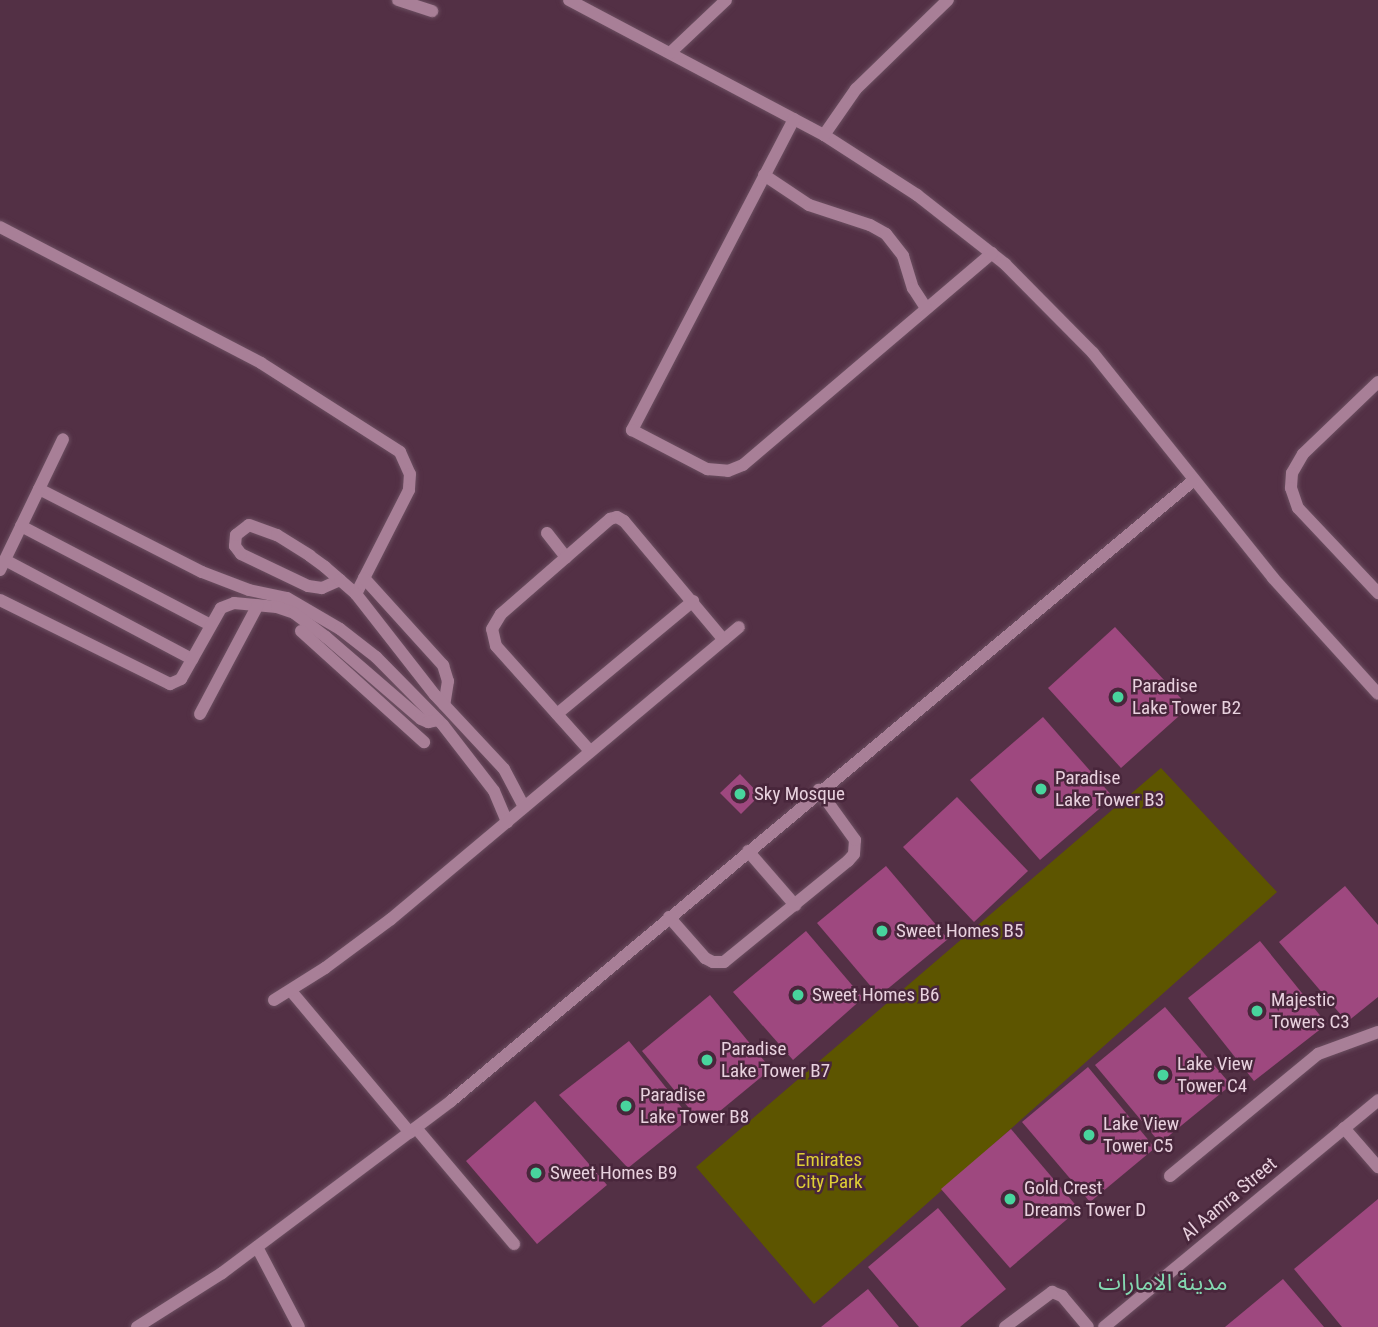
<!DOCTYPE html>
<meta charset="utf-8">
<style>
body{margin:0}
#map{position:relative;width:1378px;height:1327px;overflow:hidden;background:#533045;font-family:"Roboto Condensed","Noto Sans Arabic",sans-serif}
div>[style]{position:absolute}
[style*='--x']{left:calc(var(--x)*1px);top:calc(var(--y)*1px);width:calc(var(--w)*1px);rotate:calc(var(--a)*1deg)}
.green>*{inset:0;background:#5d5500}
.building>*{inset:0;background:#9e487f}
.roads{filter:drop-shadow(0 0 2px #6c4f61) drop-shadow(0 0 2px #6c4f61)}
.minor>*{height:12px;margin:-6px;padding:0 6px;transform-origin:6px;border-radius:6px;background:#a87f97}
.dots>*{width:19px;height:19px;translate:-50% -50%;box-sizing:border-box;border:4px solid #48263b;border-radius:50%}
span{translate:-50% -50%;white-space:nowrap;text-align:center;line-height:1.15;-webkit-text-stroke:5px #48263b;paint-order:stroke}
.poi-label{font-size:19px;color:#e8d1de}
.left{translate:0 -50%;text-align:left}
.park-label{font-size:19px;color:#dece35}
.street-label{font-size:19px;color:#e8d1de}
.quarter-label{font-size:23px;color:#84d8b1}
</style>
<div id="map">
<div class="green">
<div style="clip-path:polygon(1161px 768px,1277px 892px,814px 1304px,696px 1167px)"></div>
</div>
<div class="building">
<div style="clip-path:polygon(1115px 627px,1189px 707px,1121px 768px,1048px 688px)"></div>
<div style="clip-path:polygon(1043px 717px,1113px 797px,1040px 860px,970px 780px)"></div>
<div style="clip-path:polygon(740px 774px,760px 795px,741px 814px,720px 793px)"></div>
<div style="clip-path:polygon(957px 797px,1028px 871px,974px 922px,903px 847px)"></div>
<div style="clip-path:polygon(886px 866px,948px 939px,879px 996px,817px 923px)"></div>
<div style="clip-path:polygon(1345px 886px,1378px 925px,1378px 997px,1347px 1022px,1279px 942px)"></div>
<div style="clip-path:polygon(806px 931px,863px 998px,793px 1060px,733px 992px)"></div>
<div style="clip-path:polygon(1260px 941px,1327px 1024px,1254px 1081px,1188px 998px)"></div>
<div style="clip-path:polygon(710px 995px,771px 1069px,703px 1125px,642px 1051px)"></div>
<div style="clip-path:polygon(1165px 1007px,1231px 1085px,1160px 1143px,1095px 1065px)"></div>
<div style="clip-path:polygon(629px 1041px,690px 1118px,628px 1168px,559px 1095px)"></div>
<div style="clip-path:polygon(1088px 1067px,1155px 1148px,1090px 1202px,1022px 1122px)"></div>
<div style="clip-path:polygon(535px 1101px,607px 1185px,537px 1244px,466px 1161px)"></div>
<div style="clip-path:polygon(1011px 1129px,1079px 1209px,1010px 1268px,941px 1189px)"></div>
<div style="clip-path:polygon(1378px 1199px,1378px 1327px,1342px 1327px,1294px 1269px)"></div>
<div style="clip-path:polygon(938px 1208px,1006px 1289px,960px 1327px,919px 1327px,868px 1267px)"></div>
<div style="clip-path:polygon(1283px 1279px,1324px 1327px,1225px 1327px)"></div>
<div style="clip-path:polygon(868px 1289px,899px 1327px,821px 1327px)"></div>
</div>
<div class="roads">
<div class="minor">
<div style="--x:398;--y:0;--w:36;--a:18"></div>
<div style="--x:569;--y:0;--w:289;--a:27.9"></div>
<div style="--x:824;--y:135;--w:111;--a:32.8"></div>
<div style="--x:917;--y:195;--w:112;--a:38.1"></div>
<div style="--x:1005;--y:264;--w:125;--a:45.3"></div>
<div style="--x:1093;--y:353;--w:288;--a:51.3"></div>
<div style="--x:1273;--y:578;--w:156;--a:47.8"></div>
<div style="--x:670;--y:53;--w:77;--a:-43.4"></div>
<div style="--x:794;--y:119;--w:351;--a:117.5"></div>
<div style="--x:632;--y:430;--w:85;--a:27.5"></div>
<div style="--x:707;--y:469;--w:21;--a:5"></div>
<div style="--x:728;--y:471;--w:16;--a:-22"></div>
<div style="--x:743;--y:465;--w:327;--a:-40.4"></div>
<div style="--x:824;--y:135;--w:56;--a:-55.2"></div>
<div style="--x:856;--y:89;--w:128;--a:-44.1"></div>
<div style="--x:764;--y:175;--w:54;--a:33.7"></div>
<div style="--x:809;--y:205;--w:64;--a:18.2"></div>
<div style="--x:870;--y:225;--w:18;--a:29"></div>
<div style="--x:886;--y:234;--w:28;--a:52"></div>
<div style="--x:903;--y:256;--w:34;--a:73"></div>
<div style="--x:913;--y:288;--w:24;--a:57"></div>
<div style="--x:0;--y:227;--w:294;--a:27.5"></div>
<div style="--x:261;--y:363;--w:165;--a:32.6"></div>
<div style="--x:400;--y:452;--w:24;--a:66"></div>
<div style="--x:410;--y:474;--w:16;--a:94"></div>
<div style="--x:409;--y:490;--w:117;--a:117"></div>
<div style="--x:1378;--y:382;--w:104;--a:136.2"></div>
<div style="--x:1303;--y:454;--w:22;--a:120"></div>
<div style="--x:1292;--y:473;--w:15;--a:94"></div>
<div style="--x:1291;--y:488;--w:21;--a:71"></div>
<div style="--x:1298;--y:508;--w:117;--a:46.7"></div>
<div style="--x:39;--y:489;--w:183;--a:27"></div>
<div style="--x:202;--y:572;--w:50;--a:21"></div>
<div style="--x:249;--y:590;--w:39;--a:12"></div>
<div style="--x:287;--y:598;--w:61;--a:30.3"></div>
<div style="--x:340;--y:629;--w:46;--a:37.9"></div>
<div style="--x:376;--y:657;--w:95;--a:45.4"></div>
<div style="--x:443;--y:725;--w:83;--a:52.3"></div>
<div style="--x:494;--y:791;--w:34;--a:67"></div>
<div style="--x:21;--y:526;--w:213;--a:27.6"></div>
<div style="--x:547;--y:533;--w:31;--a:52"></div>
<div style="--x:5;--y:560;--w:212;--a:27.9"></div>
<div style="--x:0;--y:570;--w:145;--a:-64.3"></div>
<div style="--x:364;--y:578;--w:118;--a:47.8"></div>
<div style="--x:443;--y:665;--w:17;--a:73"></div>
<div style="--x:448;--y:681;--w:24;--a:99"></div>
<div style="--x:340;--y:580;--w:20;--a:156"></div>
<div style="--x:322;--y:588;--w:14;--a:-172"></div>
<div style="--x:308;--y:586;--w:74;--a:-154.5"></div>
<div style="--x:241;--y:554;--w:10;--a:-127"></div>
<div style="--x:235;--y:546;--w:11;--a:-85"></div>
<div style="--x:236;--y:535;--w:16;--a:-38"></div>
<div style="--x:249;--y:525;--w:30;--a:20"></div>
<div style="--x:277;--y:535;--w:39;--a:32"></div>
<div style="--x:310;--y:556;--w:19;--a:36"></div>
<div style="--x:325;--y:567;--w:20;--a:41"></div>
<div style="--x:340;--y:580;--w:21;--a:41"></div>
<div style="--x:356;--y:594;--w:128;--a:52"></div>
<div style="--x:435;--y:695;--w:101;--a:47"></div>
<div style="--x:504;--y:769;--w:43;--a:62.2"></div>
<div style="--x:0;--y:600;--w:190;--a:26.3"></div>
<div style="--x:170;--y:684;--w:12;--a:-24"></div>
<div style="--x:181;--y:679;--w:81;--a:-60.6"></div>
<div style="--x:221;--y:608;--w:14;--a:-21"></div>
<div style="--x:234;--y:603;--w:43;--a:5.3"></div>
<div style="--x:277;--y:607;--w:18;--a:19"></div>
<div style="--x:294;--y:613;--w:40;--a:37"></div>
<div style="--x:326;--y:637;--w:125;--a:40.8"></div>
<div style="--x:421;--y:719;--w:8;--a:23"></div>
<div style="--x:428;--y:722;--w:10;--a:-11"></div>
<div style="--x:301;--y:631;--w:166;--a:42.1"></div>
<div style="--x:200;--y:714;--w:123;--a:-62"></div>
<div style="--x:557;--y:714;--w:177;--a:-39.7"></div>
<div style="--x:590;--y:751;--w:141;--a:-131.8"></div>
<div style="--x:496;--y:646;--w:17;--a:-103"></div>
<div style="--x:492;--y:629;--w:17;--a:-59"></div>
<div style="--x:501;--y:614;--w:145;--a:-41.1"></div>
<div style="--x:610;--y:519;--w:7;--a:-16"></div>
<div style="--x:617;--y:517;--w:8;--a:30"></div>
<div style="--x:624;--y:521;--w:155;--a:50"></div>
<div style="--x:748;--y:851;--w:72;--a:49"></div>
<div style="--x:669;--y:917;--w:55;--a:48.7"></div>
<div style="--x:705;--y:958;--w:9;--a:27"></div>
<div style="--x:713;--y:962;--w:11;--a:0"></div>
<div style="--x:724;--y:962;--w:160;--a:-39.2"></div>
<div style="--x:848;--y:861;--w:9;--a:-49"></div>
<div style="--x:854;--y:854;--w:14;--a:-86"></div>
<div style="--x:855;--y:840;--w:62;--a:-125.8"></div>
<div style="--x:291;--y:991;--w:185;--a:50"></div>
<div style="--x:274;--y:1000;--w:60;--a:-32.1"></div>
<div style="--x:325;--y:968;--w:82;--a:-36.6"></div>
<div style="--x:391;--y:919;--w:454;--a:-40"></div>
<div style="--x:416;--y:1128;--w:152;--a:49.8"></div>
<div style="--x:1344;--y:1128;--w:52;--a:48.9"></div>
<div style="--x:1170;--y:1176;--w:192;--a:-39.5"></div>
<div style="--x:1318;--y:1054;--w:64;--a:-20.1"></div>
<div style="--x:257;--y:1247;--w:90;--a:62.3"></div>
<div style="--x:137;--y:1327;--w:101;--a:-32.4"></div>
<div style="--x:222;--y:1273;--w:286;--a:-36.9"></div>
<div style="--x:451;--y:1101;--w:968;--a:-39.89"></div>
<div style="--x:1005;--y:1327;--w:59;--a:-36.7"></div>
<div style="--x:1052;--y:1292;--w:11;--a:22"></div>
<div style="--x:1062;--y:1296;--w:40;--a:50"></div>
<div style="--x:1104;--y:1327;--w:356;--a:-39.6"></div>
</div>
</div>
<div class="dots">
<div style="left:1118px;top:697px;background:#48d49d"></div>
<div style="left:1041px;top:789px;background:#48d49d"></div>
<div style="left:740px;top:794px;background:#48d49d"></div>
<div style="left:882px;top:931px;background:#48d49d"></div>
<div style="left:798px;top:995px;background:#48d49d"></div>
<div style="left:1257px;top:1011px;background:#48d49d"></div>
<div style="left:707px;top:1060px;background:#48d49d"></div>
<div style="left:1163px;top:1075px;background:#48d49d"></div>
<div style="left:626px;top:1106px;background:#48d49d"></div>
<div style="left:1089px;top:1135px;background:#48d49d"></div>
<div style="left:536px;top:1173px;background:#48d49d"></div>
<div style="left:1010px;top:1199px;background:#48d49d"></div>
</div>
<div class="poi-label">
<span class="left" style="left:1132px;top:697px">Paradise<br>Lake Tower B2</span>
<span class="left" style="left:1055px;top:789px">Paradise<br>Lake Tower B3</span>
<span class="left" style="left:754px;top:794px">Sky Mosque</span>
<span class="left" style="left:896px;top:931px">Sweet Homes B5</span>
<span class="left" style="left:812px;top:995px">Sweet Homes B6</span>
<span class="left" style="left:1271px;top:1011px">Majestic<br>Towers C3</span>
<span class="left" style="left:721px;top:1060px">Paradise<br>Lake Tower B7</span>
<span class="left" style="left:1177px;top:1075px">Lake View<br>Tower C4</span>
<span class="left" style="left:640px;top:1106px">Paradise<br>Lake Tower B8</span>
<span class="left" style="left:1103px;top:1135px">Lake View<br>Tower C5</span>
<span class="left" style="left:550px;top:1173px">Sweet Homes B9</span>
<span class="left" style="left:1024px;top:1199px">Gold Crest<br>Dreams Tower D</span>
</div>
<div class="park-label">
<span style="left:829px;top:1171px">Emirates<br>City Park</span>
</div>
<div class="street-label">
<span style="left:1229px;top:1199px;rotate:-40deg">Al Aamra Street</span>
</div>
<div class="quarter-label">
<span style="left:1163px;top:1283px">مدينة الامارات</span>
</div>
</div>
